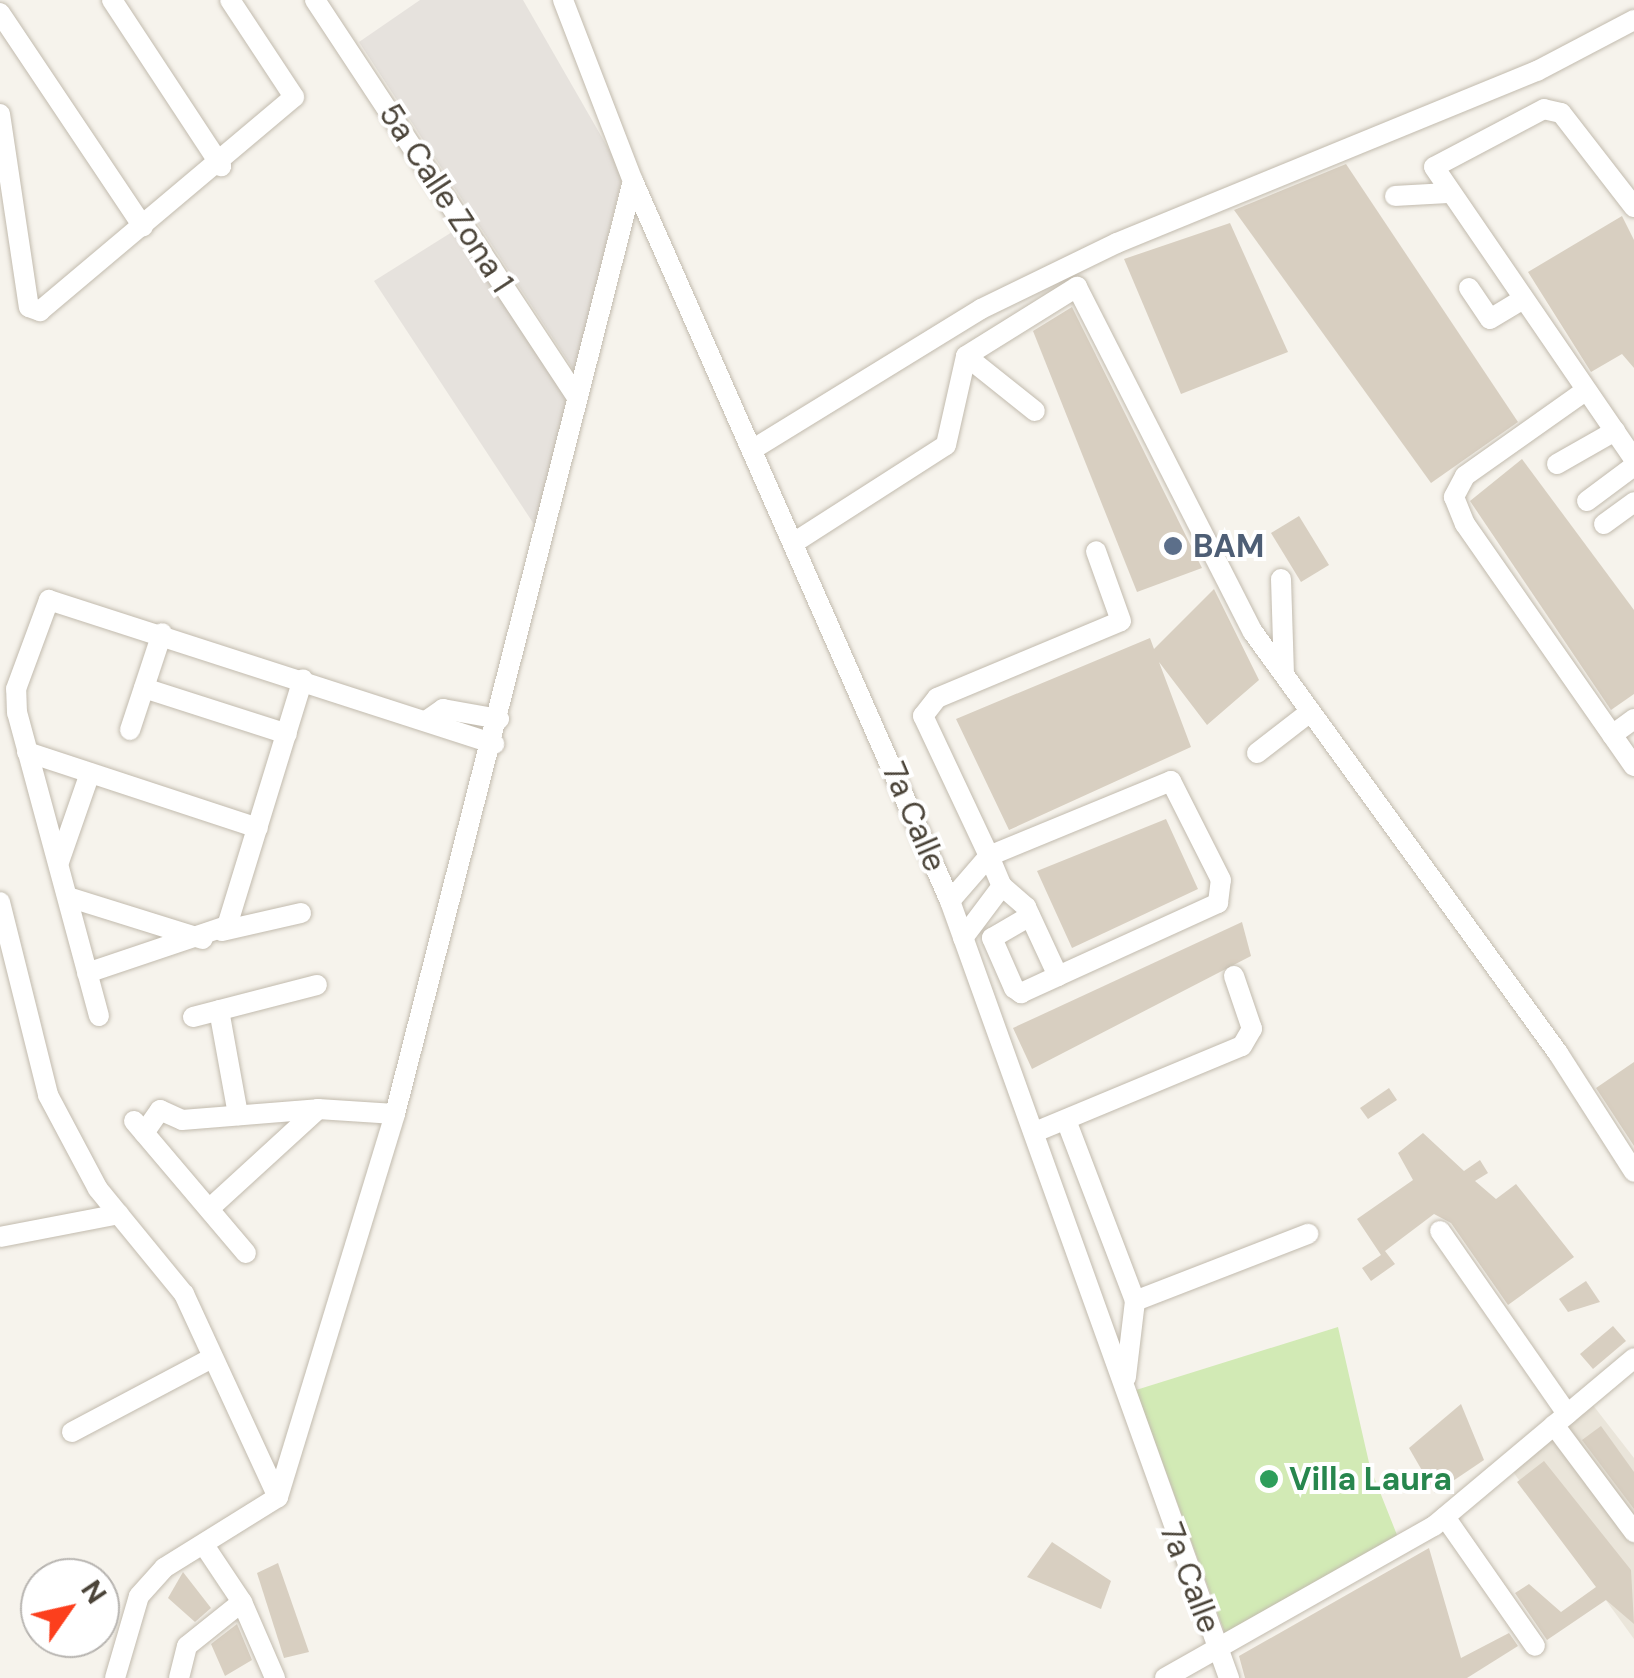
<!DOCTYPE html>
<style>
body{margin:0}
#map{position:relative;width:1634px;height:1678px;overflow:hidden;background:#f6f3ec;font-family:"DM Sans",sans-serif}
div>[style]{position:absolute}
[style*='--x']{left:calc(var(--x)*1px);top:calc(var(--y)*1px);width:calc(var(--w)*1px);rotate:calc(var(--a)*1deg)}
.residential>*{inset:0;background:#eae5da}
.industrial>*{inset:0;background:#e6e2dd}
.green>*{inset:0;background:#d2eab5}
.building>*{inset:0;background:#d8cfc1}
.roads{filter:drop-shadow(0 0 2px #c2bbae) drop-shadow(0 0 2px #c2bbae)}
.minor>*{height:20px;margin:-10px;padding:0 10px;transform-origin:10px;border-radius:10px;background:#fff}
.dots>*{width:28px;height:28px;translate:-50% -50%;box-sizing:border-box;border:5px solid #fff;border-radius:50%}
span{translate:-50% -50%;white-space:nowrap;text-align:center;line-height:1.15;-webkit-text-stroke:8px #fff;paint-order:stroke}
.street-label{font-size:32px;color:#4b4439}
.service-label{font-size:32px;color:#4e5e75;font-weight:700}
.left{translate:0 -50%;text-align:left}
.leisure-label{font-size:32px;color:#27864d;font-weight:700}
.north{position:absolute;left:20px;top:1558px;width:100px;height:100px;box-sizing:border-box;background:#fff;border:2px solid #b7b4b0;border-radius:50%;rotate:56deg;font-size:28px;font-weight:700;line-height:40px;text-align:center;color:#4b4439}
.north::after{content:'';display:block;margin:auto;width:35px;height:45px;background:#fc3f1d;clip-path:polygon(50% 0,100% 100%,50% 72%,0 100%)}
</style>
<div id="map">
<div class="residential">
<div style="clip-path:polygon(1589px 1400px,1634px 1458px,1634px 1639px,1511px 1469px)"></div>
</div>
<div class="industrial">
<div style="clip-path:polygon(420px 0,523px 0,623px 174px,575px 372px,359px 42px)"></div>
<div style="clip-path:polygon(460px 227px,571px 397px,541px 535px,374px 281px)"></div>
</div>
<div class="green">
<div style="clip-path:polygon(1338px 1327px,1370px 1467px,1399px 1540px,1227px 1639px,1136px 1390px)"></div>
</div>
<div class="building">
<div style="clip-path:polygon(1346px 164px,1518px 422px,1431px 483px,1234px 210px)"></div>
<div style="clip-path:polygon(1622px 216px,1634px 240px,1634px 368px,1622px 354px,1591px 372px,1528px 272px)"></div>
<div style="clip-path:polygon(1230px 223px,1288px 352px,1181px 394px,1124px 259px)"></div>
<div style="clip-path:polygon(1072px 307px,1202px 568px,1137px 592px,1033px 331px)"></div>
<div style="clip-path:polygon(1522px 459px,1634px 610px,1634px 694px,1611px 710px,1470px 501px)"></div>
<div style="clip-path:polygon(1299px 516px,1329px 565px,1301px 582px,1271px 533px)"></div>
<div style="clip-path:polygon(1214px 589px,1259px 680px,1207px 725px,1159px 662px,1191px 747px,1009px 830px,956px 719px,1150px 638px,1154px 649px)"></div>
<div style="clip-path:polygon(1166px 819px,1198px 889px,1072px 948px,1037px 871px)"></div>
<div style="clip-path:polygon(1242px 922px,1251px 956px,1032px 1069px,1013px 1028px)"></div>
<div style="clip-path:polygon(1634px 1062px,1634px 1146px,1596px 1088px)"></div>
<div style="clip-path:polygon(1389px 1088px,1397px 1100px,1368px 1119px,1360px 1108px)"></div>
<div style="clip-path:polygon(1423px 1133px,1464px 1171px,1480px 1160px,1488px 1173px,1475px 1181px,1496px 1199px,1516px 1184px,1574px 1257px,1508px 1305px,1451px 1223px,1434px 1214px,1385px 1251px,1395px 1264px,1371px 1281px,1362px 1268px,1381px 1255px,1357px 1219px,1413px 1180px,1398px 1153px)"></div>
<div style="clip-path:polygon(1586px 1281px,1600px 1302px,1568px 1312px,1559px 1299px)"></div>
<div style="clip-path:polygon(1613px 1326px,1626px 1341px,1593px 1369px,1580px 1354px)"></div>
<div style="clip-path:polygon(1461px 1404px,1484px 1460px,1435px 1493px,1409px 1448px)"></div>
<div style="clip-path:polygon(1601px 1426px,1634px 1472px,1634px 1509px,1582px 1440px)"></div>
<div style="clip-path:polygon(1544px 1461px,1631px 1570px,1634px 1624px,1606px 1600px,1547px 1640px,1515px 1593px,1529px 1584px,1561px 1612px,1596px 1587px,1517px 1482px)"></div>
<div style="clip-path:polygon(1052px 1542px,1111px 1581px,1101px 1609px,1027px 1577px)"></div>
<div style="clip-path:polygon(1429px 1548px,1461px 1658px,1509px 1633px,1518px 1646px,1467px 1678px,1245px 1678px,1239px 1656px)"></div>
<div style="clip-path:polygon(278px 1563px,309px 1652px,284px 1658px,257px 1573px)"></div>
<div style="clip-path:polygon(183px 1572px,211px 1608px,195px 1622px,168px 1598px)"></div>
<div style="clip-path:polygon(237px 1624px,252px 1660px,225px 1676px,211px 1644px)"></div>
</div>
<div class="roads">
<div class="minor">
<div style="--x:112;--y:0;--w:199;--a:56.7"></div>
<div style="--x:315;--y:0;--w:474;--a:56.6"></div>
<div style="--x:563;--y:0;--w:194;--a:68.9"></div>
<div style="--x:633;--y:181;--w:787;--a:66.24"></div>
<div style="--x:950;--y:901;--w:826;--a:70.25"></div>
<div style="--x:0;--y:13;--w:257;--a:56.2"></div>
<div style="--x:0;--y:114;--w:195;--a:81.5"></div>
<div style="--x:29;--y:307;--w:12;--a:20"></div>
<div style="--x:40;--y:311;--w:332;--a:-40.1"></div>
<div style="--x:294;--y:97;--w:116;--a:-123.4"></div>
<div style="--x:1395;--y:196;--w:52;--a:-3.3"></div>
<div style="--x:1634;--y:207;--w:119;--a:-127.8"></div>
<div style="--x:1561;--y:113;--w:17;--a:-167"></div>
<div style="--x:1544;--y:109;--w:124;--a:152.2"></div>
<div style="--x:1434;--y:167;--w:354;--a:55.6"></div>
<div style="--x:1469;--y:288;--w:37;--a:56"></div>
<div style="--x:1490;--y:319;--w:37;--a:-31"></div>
<div style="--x:966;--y:356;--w:88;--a:38.6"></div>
<div style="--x:1585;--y:391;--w:147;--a:144.7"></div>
<div style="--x:1465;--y:476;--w:24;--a:118"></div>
<div style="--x:1454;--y:497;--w:29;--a:68"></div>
<div style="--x:1465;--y:524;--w:295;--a:55.1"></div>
<div style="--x:755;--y:448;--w:265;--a:-31.6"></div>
<div style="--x:981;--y:309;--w:151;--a:-25.9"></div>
<div style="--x:1117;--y:243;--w:454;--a:-22.3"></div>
<div style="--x:1537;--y:71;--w:110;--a:-27.7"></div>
<div style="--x:1557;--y:464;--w:67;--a:-29.6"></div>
<div style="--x:1587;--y:501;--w:59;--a:-36.7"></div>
<div style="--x:1604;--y:524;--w:37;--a:-36"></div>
<div style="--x:795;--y:542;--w:179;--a:-32.7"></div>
<div style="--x:946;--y:445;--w:91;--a:-77.3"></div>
<div style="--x:966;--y:356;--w:131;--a:-31.9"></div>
<div style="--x:1077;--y:287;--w:387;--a:63"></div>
<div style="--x:1253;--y:632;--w:520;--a:54.08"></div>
<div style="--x:1558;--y:1053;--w:141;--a:57.4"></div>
<div style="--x:1281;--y:579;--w:95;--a:88.2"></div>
<div style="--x:144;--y:688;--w:150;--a:17.8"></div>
<div style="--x:426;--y:721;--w:21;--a:-35"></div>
<div style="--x:443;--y:709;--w:57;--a:10.1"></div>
<div style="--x:130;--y:730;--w:102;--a:-71.7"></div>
<div style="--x:1612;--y:735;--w:27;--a:-36"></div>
<div style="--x:27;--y:752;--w:243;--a:18.2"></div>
<div style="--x:1257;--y:753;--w:67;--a:-37.7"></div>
<div style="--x:59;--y:862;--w:94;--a:-70.8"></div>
<div style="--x:68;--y:897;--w:141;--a:17.3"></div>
<div style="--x:950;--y:901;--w:60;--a:-49.1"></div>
<div style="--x:989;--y:856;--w:33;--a:67"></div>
<div style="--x:1002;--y:886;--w:32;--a:41"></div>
<div style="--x:1026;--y:907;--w:76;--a:65.1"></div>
<div style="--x:1058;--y:976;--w:176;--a:-24.5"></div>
<div style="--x:1218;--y:903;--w:23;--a:-83"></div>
<div style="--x:1221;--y:880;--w:111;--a:-116.8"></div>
<div style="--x:1171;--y:781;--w:197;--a:157.6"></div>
<div style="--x:989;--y:856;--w:155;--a:-115.2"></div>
<div style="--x:923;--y:716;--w:23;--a:-52"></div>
<div style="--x:937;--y:698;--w:199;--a:-22.7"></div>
<div style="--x:1121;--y:621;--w:74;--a:-109.7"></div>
<div style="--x:0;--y:902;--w:199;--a:76"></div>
<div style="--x:48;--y:1095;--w:106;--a:62"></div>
<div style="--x:98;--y:1189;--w:136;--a:50.7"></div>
<div style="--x:184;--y:1294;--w:224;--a:65.2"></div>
<div style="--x:1030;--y:916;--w:44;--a:149.9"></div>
<div style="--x:992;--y:938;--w:55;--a:66.3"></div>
<div style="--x:1014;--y:988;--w:9;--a:36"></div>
<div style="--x:1021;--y:993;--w:41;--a:-24.7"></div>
<div style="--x:222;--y:931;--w:81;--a:-12.8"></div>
<div style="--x:963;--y:938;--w:65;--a:-53.1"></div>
<div style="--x:87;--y:973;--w:148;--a:-18.6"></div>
<div style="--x:227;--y:926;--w:258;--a:-72.9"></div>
<div style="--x:219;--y:1010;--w:107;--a:79.7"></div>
<div style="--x:99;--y:1016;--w:314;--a:-105.1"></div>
<div style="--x:17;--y:713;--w:24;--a:-92"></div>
<div style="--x:16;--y:689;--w:95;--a:-69.7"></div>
<div style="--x:49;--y:600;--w:468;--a:17.9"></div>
<div style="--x:193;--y:1017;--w:128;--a:-14.5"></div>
<div style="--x:1066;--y:1120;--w:194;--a:69.1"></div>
<div style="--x:1135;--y:1301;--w:77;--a:96.8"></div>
<div style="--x:134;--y:1121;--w:173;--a:49.7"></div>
<div style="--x:1035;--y:1132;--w:224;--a:-22.6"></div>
<div style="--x:1242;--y:1046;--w:20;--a:-60"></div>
<div style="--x:1252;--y:1029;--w:56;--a:-108.8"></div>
<div style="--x:144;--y:1133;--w:28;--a:-55"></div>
<div style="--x:160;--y:1110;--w:24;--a:24"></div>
<div style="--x:182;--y:1120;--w:136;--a:-4.6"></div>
<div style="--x:318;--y:1109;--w:77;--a:3.7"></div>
<div style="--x:209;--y:1209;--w:148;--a:-42.5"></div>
<div style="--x:1440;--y:1231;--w:223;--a:55.2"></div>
<div style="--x:0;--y:1237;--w:121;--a:-10.9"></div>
<div style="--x:1135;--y:1301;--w:186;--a:-21.2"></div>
<div style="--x:1554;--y:1425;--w:134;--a:53.2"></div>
<div style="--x:72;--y:1432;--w:158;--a:-27.9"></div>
<div style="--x:1445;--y:1517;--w:157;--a:55.1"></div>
<div style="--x:204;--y:1545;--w:69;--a:56.3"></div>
<div style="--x:115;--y:1678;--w:85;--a:-73.7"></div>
<div style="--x:139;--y:1596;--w:38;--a:-48"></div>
<div style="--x:164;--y:1568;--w:134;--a:-31.9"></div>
<div style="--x:278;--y:1497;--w:400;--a:-73"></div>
<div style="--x:395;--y:1114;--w:963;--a:-75.69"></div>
<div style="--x:179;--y:1678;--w:33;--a:-76"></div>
<div style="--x:187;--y:1646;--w:70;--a:-38.7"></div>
<div style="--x:242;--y:1602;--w:83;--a:66.5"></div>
<div style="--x:1165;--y:1678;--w:309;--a:-29.5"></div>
<div style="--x:1434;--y:1526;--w:261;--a:-40"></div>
</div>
</div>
<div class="dots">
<div style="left:1173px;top:546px;background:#5c6f8a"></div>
<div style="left:1269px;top:1479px;background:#2e9e5b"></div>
</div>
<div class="street-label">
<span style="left:446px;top:198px;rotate:57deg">5a Calle Zona 1</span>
<span style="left:914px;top:817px;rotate:67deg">7a Calle</span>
<span style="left:1190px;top:1578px;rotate:69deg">7a Calle</span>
</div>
<div class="service-label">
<span class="left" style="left:1193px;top:546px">BAM</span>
</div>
<div class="leisure-label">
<span class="left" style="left:1289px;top:1479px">Villa Laura</span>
</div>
<div class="north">N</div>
</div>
